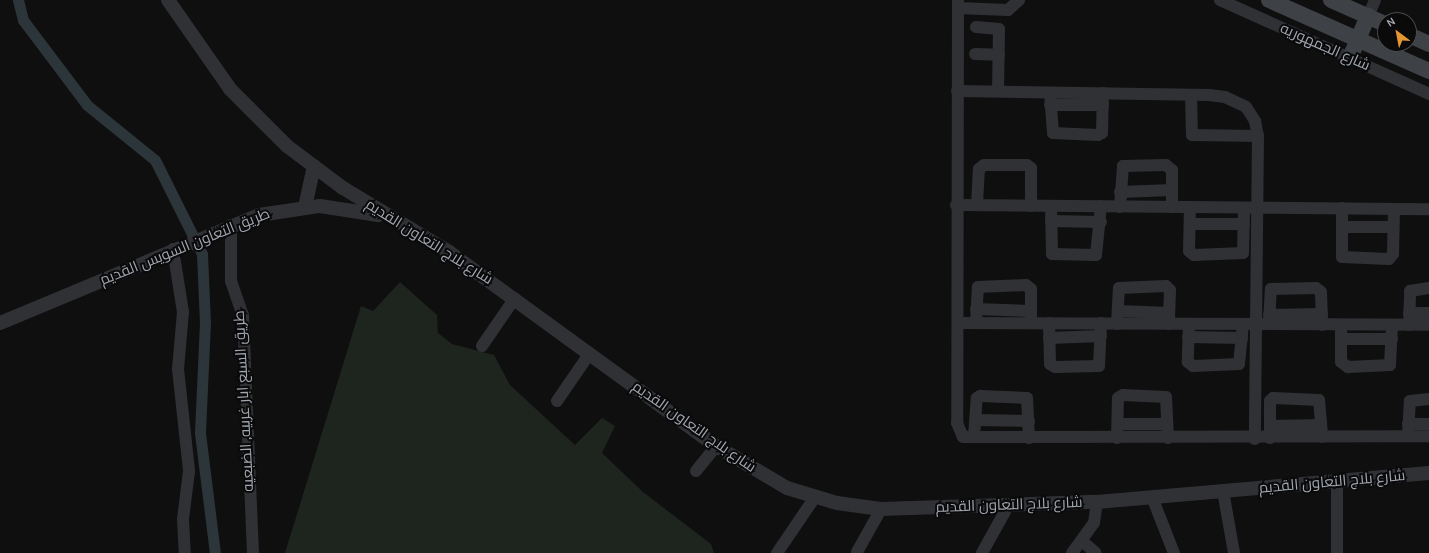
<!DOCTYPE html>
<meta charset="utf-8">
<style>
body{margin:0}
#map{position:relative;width:1429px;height:553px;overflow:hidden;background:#0f0f10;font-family:Karla,Cairo,sans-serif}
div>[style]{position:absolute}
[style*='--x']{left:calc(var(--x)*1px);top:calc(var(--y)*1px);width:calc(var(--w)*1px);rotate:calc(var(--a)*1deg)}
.green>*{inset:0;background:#1e241e}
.canal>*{height:11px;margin:-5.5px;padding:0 5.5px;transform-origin:5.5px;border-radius:5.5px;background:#2c353a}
.minor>*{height:12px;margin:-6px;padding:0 6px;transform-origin:6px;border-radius:6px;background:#303135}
.tertiary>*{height:14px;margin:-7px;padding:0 7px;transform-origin:7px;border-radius:7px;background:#303135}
.secondary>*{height:16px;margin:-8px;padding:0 8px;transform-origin:8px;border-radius:8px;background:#3e4145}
span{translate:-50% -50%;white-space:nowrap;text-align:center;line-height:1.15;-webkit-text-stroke:4px #0a0a0b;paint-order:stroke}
.street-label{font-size:15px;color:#a1a7b0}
.north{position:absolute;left:1377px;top:12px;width:40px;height:40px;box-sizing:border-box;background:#0a0a0b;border:1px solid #46494d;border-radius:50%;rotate:328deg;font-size:11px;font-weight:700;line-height:16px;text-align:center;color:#a1a7b0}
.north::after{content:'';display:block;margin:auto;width:14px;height:18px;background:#e59532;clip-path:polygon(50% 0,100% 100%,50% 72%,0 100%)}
</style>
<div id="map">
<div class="green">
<div style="clip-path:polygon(400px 282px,437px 315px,438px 333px,452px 344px,494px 355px,510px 385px,575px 445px,602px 418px,615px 426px,602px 453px,643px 492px,711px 544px,714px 553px,285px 553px,361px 306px,373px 311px)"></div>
</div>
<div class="canal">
<div style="--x:18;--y:0;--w:21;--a:76"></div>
<div style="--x:23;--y:20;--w:106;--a:53"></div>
<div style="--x:87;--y:105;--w:87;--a:39"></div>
<div style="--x:155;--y:160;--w:105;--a:63.4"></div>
<div style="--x:202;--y:254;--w:68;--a:87.5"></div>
<div style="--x:205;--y:322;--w:111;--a:92.6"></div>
<div style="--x:200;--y:433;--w:121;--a:82.9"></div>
</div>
<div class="minor">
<div style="--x:958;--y:0;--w:423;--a:90.1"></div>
<div style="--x:957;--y:423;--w:15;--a:67"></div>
<div style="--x:963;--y:437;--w:466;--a:-0.1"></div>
<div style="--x:1220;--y:0;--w:229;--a:24.2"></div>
<div style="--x:958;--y:8;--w:50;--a:2.3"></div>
<div style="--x:1008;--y:10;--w:15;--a:-42"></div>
<div style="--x:1368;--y:16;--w:17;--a:-66"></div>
<div style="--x:976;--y:27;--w:23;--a:5"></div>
<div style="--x:999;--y:29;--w:61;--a:90.9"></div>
<div style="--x:975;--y:54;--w:24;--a:2"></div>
<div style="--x:957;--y:91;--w:252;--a:0.9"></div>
<div style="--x:1209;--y:95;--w:16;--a:7"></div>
<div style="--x:1225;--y:97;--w:23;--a:25"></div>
<div style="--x:1246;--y:107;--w:17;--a:57"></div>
<div style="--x:1255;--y:121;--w:15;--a:79"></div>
<div style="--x:1258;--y:136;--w:303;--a:90.6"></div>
<div style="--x:1050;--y:93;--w:40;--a:85.7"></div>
<div style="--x:1053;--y:133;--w:45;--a:2.5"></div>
<div style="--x:1098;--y:135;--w:4;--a:-27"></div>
<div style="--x:1102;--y:133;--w:40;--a:-88.6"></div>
<div style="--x:1191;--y:95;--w:40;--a:88.6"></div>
<div style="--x:1192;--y:135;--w:66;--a:0.9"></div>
<div style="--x:1050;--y:105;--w:53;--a:0"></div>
<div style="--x:1120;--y:192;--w:52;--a:-2.2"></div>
<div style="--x:956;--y:205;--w:473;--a:0.5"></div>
<div style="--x:977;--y:205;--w:36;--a:-87"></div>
<div style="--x:979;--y:169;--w:6;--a:-39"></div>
<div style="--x:984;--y:165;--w:43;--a:0"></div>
<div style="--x:1027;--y:165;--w:5;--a:37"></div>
<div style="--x:1031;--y:168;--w:38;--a:90"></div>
<div style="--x:1051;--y:206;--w:48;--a:88.8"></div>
<div style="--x:1052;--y:254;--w:44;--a:1.3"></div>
<div style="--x:1096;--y:255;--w:49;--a:-84.2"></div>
<div style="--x:1120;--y:207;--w:41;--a:-85.8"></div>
<div style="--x:1123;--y:166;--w:43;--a:-1.3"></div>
<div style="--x:1166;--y:165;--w:8;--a:40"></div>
<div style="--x:1172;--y:170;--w:37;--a:90"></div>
<div style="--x:1190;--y:207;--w:44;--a:91.3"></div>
<div style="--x:1189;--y:251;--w:6;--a:39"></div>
<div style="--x:1194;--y:255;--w:49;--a:-2.3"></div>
<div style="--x:1243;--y:253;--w:45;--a:-88.7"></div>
<div style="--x:1342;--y:208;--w:49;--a:90"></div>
<div style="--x:1342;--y:257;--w:47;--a:2.4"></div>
<div style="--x:1389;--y:259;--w:6;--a:-51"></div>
<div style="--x:1393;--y:254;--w:45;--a:-88.7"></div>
<div style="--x:1051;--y:221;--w:50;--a:1.1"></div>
<div style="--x:1190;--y:224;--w:54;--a:0"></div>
<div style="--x:231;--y:225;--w:56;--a:90"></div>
<div style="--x:231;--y:281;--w:36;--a:71"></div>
<div style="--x:243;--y:315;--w:238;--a:87.6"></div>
<div style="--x:1342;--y:227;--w:51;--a:0"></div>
<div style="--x:173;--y:249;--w:64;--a:81"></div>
<div style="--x:183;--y:312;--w:57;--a:95"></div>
<div style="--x:178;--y:369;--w:103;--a:83.8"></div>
<div style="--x:189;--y:471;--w:48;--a:97.1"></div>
<div style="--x:183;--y:519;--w:34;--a:87"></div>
<div style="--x:976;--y:309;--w:55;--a:2.1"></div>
<div style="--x:1118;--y:311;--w:51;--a:2.2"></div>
<div style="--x:1409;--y:313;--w:20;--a:0"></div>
<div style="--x:1269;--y:315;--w:53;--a:-1.1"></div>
<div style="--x:958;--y:323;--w:471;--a:0.2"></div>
<div style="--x:976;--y:323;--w:36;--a:-87"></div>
<div style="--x:978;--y:287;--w:48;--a:-2.4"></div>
<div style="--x:1026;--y:285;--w:6;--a:39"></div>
<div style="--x:1031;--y:289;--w:34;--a:90"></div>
<div style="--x:1049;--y:323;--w:41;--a:88.6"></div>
<div style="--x:1050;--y:364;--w:6;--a:31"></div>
<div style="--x:1055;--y:367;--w:44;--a:-1.3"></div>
<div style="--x:1099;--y:366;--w:43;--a:-87.3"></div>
<div style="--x:1117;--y:324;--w:36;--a:-87"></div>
<div style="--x:1119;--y:288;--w:47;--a:-2.4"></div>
<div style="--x:1166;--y:286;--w:6;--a:45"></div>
<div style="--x:1170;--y:290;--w:34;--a:92"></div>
<div style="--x:1189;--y:324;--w:38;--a:92"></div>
<div style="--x:1188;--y:362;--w:6;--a:39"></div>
<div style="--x:1193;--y:366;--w:46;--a:-2.5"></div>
<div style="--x:1239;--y:364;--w:40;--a:-84.3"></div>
<div style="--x:1269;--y:324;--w:35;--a:-87"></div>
<div style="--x:1271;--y:289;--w:45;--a:-1.3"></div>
<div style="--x:1316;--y:288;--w:6;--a:39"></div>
<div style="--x:1321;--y:292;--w:33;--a:88"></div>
<div style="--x:1341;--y:325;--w:37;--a:90"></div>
<div style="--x:1341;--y:362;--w:9;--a:36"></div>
<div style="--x:1348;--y:367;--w:42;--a:-2.7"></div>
<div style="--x:1390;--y:365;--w:40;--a:-87.1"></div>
<div style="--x:1409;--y:325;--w:34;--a:-88"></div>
<div style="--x:1410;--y:291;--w:19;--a:-9"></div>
<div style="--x:1188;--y:337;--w:54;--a:1.1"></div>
<div style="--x:1049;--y:338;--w:52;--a:-2.2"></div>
<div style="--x:1341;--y:339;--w:51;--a:0"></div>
<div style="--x:482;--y:346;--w:58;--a:-55.5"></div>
<div style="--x:557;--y:401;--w:58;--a:-55.5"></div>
<div style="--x:976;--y:420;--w:53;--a:1.1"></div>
<div style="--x:1118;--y:424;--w:49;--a:0"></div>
<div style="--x:1408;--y:424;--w:21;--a:0"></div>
<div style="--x:1270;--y:426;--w:51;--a:-1.1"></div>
<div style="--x:1408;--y:436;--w:35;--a:-87"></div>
<div style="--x:1410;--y:401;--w:19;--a:-6"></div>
<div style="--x:974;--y:437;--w:39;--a:-86"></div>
<div style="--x:977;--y:398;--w:4;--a:-34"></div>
<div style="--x:980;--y:396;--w:47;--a:2.4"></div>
<div style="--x:1027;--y:398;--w:40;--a:87.1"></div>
<div style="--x:1117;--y:438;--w:40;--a:-88.6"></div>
<div style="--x:1118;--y:398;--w:6;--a:-31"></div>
<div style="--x:1123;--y:395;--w:43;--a:2.7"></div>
<div style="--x:1166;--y:397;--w:41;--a:87.2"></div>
<div style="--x:1270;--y:438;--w:37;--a:-90"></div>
<div style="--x:1270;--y:401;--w:4;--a:-45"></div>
<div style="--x:1273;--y:398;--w:46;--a:2.5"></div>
<div style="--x:1319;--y:400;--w:37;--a:85"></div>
<div style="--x:696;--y:471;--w:32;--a:-51"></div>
<div style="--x:1223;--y:491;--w:63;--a:79.9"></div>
<div style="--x:1152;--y:497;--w:60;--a:68.6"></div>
<div style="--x:1082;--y:541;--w:18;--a:41"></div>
<div style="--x:857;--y:552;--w:49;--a:-60.8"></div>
<div style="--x:777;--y:553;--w:68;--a:-55.8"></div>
<div style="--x:982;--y:553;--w:54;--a:-61"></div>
<div style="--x:1072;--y:553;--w:37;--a:-54"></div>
<div style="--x:1094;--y:523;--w:21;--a:-82"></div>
<div style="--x:1337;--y:553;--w:71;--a:-90"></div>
</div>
<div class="tertiary">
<div style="--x:168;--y:0;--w:108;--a:55.1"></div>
<div style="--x:230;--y:89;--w:81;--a:45"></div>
<div style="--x:287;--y:146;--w:70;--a:36.9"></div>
<div style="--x:343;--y:188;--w:124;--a:31.1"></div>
<div style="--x:449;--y:252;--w:330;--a:36"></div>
<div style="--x:716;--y:446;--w:82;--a:30.6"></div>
<div style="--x:787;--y:488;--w:52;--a:16.7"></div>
<div style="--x:837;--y:503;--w:44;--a:7.8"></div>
<div style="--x:881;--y:509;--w:216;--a:-1.9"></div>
<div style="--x:1097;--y:502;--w:333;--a:-5"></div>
<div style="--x:305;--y:207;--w:42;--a:-77.6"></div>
<div style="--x:0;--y:323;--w:281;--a:-22.6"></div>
<div style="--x:259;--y:215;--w:62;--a:-8.4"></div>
<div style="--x:320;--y:206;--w:59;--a:8.8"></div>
</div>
<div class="secondary">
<div style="--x:1269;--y:0;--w:175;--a:23.9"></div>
<div style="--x:1331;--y:0;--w:59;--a:24"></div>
<div style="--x:1409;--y:35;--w:22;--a:24"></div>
<div style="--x:1350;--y:58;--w:46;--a:-66.8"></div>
</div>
<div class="street-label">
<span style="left:1325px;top:47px;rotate:24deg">شارع الجمهوريه</span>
<span style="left:429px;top:242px;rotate:32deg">شارع بلاج التعاون القديم</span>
<span style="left:185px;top:247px;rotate:-22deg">طريق التعاون السويس القديم</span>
<span style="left:244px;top:401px;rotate:-93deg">طريق السبع ابار غربيه, الضبعيه</span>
<span style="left:694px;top:427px;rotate:35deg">شارع بلاج التعاون القديم</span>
<span style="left:1332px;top:482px;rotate:-5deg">شارع بلاج التعاون القديم</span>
<span style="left:1009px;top:505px;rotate:-2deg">شارع بلاج التعاون القديم</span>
</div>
<div class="north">N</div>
</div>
